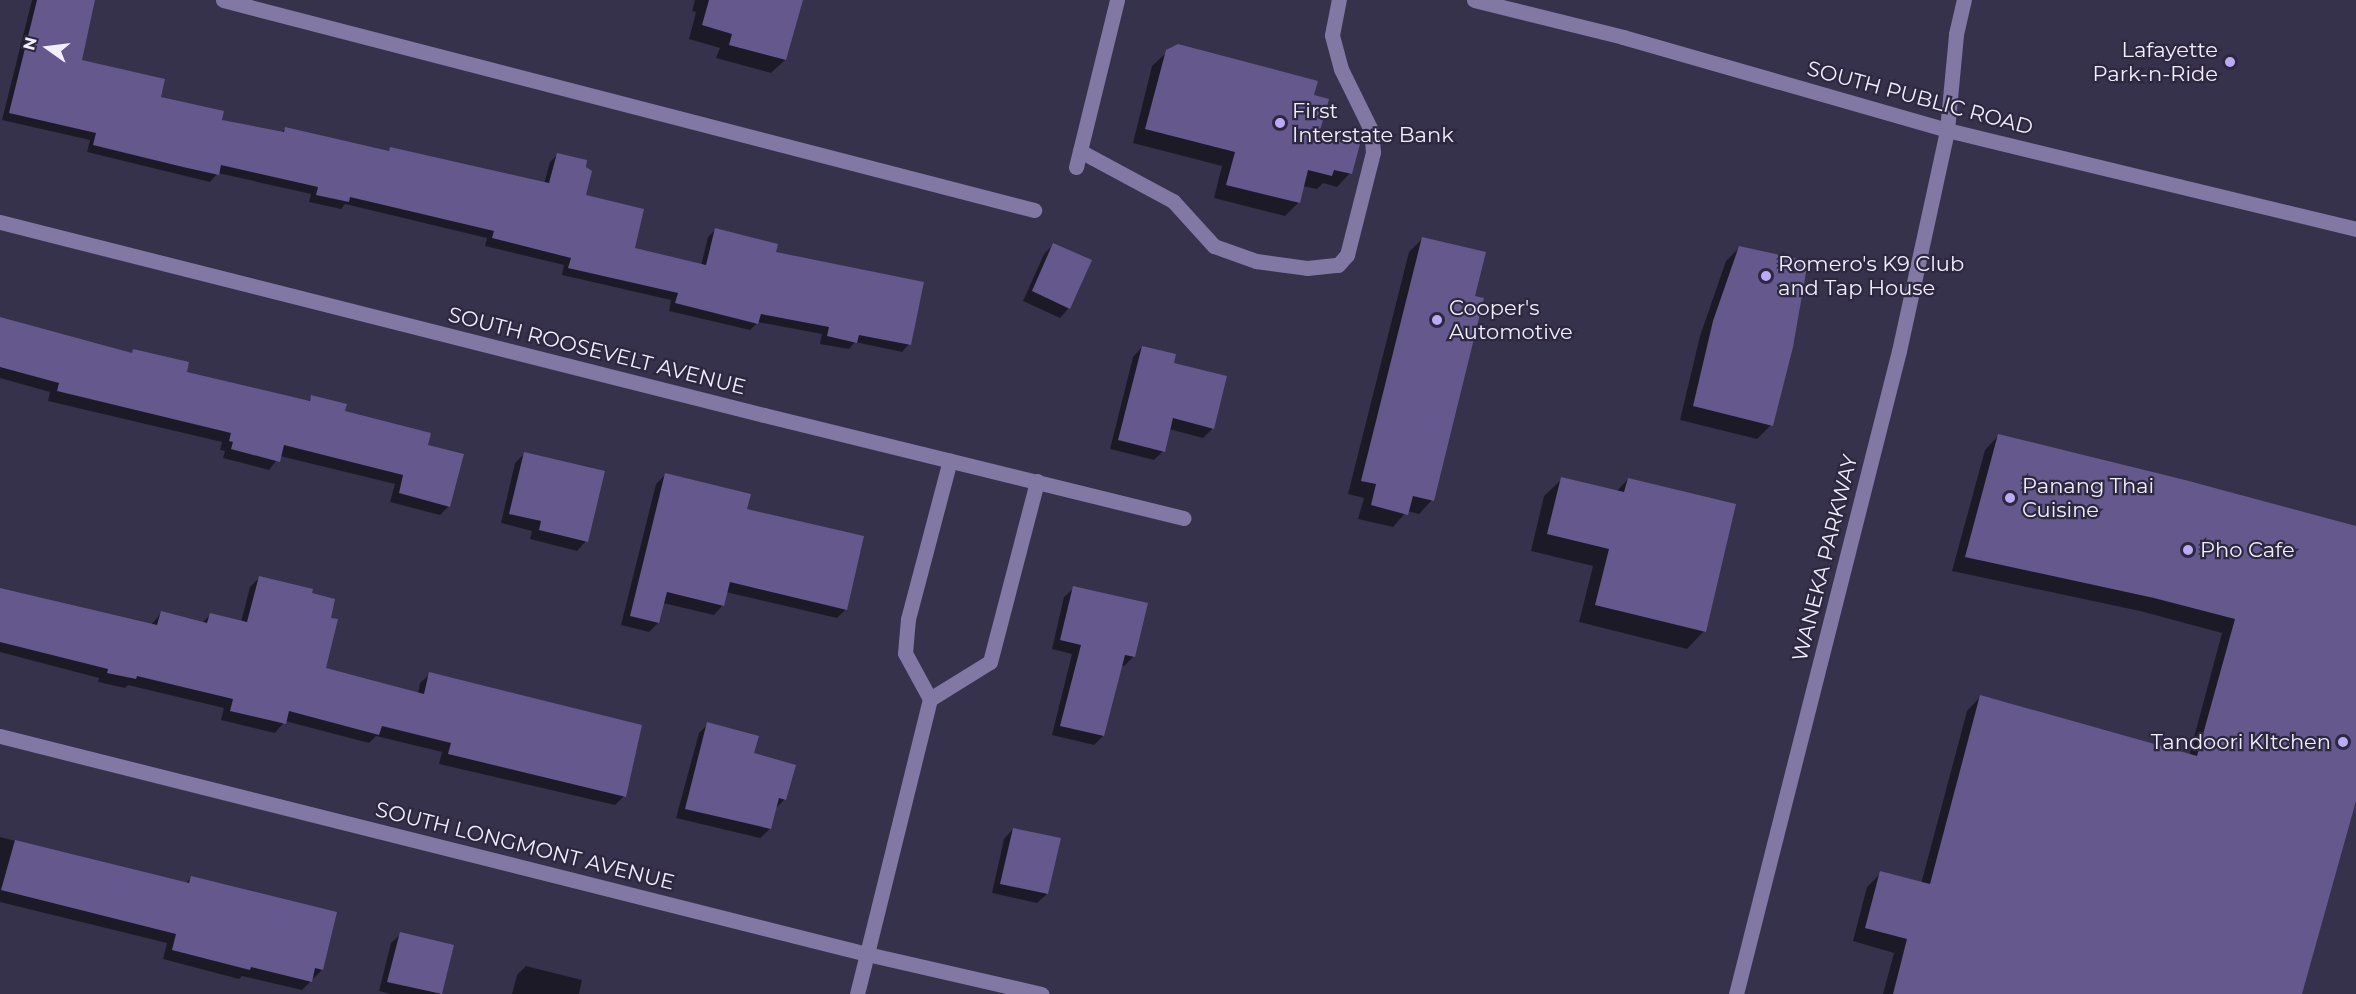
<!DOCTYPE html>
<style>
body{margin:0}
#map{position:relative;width:2356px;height:994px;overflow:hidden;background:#37324b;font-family:Montserrat,sans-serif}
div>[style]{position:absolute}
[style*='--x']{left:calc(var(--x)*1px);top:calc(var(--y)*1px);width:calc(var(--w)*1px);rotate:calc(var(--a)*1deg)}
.shadow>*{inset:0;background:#0007}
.building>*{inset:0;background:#64588d}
.minor>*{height:15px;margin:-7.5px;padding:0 7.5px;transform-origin:7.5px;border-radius:7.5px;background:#8178a3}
.dots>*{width:16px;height:16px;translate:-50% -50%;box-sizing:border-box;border:3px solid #2d2840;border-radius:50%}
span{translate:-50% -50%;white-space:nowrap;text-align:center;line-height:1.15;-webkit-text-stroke:4.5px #2d2840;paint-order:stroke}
.poi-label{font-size:21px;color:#f1eefe}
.right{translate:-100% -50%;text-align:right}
.left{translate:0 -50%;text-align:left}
.street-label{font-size:21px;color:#f1eefe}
.north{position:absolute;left:18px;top:18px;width:60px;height:60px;-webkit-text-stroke:4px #2d2840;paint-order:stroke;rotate:284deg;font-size:16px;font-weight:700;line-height:24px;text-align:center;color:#f1eefe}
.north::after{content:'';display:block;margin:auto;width:21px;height:27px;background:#f1eefe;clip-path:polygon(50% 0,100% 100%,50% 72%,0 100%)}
</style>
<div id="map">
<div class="shadow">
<div style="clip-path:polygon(32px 0,94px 0,81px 61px,159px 98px,221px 121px,281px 133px,285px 129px,387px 152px,390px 149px,544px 184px,550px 162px,557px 155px,584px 196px,633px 249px,701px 266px,708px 237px,715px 230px,774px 253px,909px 344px,902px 352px,855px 342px,849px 349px,820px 344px,822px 334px,758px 322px,750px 330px,669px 311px,671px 300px,562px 275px,564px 265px,485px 246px,487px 238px,345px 204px,341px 209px,309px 202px,311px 194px,218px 173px,210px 182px,87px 152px,90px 140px,2px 120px)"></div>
<div style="clip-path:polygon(695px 0,802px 0,785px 60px,771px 73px,716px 58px,720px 48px,689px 39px,696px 12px,692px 11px)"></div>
<div style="clip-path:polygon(1167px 52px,1312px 96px,1317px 135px,1350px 173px,1337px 187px,1323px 183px,1317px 189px,1303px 186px,1298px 203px,1285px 216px,1214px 198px,1222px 166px,1133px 143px,1152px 66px)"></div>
<div style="clip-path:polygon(1423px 238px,1473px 297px,1432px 500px,1419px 514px,1407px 511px,1393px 527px,1358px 519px,1364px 498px,1348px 494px,1409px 252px)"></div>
<div style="clip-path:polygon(1053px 245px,1069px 308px,1060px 318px,1023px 301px,1044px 254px)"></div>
<div style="clip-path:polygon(1740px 247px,1771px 425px,1757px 439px,1680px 420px,1700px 336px,1726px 261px)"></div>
<div style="clip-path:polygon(0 322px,130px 354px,134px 351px,186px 373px,307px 402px,312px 397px,426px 446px,449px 506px,440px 515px,390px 502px,395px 484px,280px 456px,269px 470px,223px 458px,225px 451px,220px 450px,222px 442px,48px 401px,50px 392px,0 378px)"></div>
<div style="clip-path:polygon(1142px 347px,1213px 428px,1203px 438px,1169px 429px,1163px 451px,1154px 460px,1110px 449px,1133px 357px)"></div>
<div style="clip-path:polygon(1998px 436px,2356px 528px,2356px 795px,2301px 994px,1883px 994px,1894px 953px,1853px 941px,1867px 887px,1881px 873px,1921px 884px,1967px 711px,1980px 697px,2189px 756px,2222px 633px,2140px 611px,1952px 571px,1985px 450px)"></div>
<div style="clip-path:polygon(525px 453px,586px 541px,577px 551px,530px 539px,532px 531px,501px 523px,515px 463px)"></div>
<div style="clip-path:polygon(665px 475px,746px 510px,846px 609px,837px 618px,726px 592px,723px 605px,714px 615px,663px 603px,658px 623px,649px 632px,621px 625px,656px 484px)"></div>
<div style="clip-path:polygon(1562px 479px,1616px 492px,1628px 479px,1704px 631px,1687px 649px,1579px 622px,1593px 566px,1531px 551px,1544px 496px)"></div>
<div style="clip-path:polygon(259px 578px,310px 594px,329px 619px,324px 669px,418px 694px,420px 683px,430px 674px,624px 796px,615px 805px,439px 764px,442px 752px,376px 736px,369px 743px,285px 721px,275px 733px,221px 720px,224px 708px,128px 685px,125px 688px,98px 682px,99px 678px,0 652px,0 589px,151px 625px,161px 613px,202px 623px,210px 615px,241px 622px,250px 587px)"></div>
<div style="clip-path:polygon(1074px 588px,1134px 656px,1124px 666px,1121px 665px,1103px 736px,1094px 745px,1052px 735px,1072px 654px,1052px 649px,1064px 597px)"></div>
<div style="clip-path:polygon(708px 724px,752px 754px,785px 799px,775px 809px,770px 829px,760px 838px,676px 818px,699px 733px)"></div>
<div style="clip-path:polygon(1013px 829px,1047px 894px,1037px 903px,992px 893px,1004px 839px)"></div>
<div style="clip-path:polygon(0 837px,185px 884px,191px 878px,322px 970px,302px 990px,242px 976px,239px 979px,163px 959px,167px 943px,0 902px)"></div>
<div style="clip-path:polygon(401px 934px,452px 947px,440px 994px,390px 994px,379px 991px,391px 943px)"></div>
<div style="clip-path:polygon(526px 966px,582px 980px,579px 994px,512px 994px,517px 975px)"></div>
</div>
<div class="building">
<div style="clip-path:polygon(37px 0,95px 0,82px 60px,165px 79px,161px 97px,224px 111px,222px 120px,284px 132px,285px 127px,389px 151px,390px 147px,549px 183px,557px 153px,587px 160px,586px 167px,592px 171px,586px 195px,644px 209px,635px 248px,706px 265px,715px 228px,778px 244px,776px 252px,924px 282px,911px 345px,859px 335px,857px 343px,827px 336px,829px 327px,761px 314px,758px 324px,675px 303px,678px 293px,568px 268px,571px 258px,492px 238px,494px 231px,350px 197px,349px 202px,316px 195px,318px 187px,221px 165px,219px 175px,183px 167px,93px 145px,96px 133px,9px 113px)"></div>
<div style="clip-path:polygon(709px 0,803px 0,786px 60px,729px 45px,732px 34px,702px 25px)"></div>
<div style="clip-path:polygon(1178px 44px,1318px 81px,1314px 95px,1329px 99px,1319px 134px,1360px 144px,1352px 174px,1334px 170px,1332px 176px,1308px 170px,1300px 203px,1226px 185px,1235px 152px,1145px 129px,1166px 50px)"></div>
<div style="clip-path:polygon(1422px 237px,1486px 252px,1475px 296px,1484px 298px,1434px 501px,1413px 496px,1408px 515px,1371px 505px,1376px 484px,1361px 481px)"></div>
<div style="clip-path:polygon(1053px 243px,1092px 260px,1070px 309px,1032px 291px)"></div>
<div style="clip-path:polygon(1739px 246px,1808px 261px,1793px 347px,1773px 426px,1693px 406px,1713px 321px)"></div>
<div style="clip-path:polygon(0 317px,132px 353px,133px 349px,189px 362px,187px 372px,310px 401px,311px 395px,347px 404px,345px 411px,431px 433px,428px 445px,464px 454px,450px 507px,399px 493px,403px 475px,284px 445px,280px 462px,231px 449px,233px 442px,229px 441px,231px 433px,57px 391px,59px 383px,0 367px)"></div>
<div style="clip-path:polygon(1142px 346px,1176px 354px,1174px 363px,1227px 376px,1214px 429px,1173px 418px,1165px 452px,1118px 440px)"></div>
<div style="clip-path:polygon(1998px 434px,2185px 480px,2356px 526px,2356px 801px,2302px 994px,1893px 994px,1907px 939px,1865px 928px,1880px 871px,1930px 884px,1980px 695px,2197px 756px,2235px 619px,2154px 598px,1965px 557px)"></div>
<div style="clip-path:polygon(524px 452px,605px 471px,588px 542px,539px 530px,541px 521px,509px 514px)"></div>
<div style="clip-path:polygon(665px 473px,751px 494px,747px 509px,864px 536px,847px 610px,730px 582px,724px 606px,667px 592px,659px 623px,630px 616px)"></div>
<div style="clip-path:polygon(1561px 477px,1624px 492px,1628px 478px,1736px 504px,1706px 632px,1595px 605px,1609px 549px,1547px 534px)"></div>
<div style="clip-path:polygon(259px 576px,313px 589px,312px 593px,335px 599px,331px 618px,338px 619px,326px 668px,424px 694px,429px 672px,642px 725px,626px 797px,448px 754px,451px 743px,382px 726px,379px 735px,289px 711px,286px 724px,230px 711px,233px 699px,137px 676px,136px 679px,107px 673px,108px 669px,0 642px,0 588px,157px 625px,161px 611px,207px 623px,210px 613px,247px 622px)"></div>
<div style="clip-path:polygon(1073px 586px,1148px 603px,1135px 657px,1125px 655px,1104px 736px,1060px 726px,1081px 645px,1060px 640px)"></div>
<div style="clip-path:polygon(707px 722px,759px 736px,754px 753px,796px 765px,786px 800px,779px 798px,771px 829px,685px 809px)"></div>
<div style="clip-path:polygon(1013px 828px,1061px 838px,1048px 894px,1000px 884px)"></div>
<div style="clip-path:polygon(15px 840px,189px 883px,191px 876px,337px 912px,323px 970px,315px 968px,312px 982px,251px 967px,250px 970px,172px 950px,176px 934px,1px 890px)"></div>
<div style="clip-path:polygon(400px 932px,454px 945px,442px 994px,387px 982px)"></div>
</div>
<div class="minor">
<div style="--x:223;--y:0;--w:838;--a:14.52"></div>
<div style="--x:1474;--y:0;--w:154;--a:13.9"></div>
<div style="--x:1623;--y:37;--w:337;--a:16"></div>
<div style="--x:1947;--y:130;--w:421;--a:13.6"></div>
<div style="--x:1080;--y:151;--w:106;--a:28.3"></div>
<div style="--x:1173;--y:201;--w:61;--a:47.7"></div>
<div style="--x:1214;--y:246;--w:45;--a:19.7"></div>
<div style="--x:1256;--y:261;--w:51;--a:7.8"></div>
<div style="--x:1307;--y:268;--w:31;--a:-6"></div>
<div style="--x:1338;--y:265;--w:13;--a:-48"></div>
<div style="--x:1347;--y:255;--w:106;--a:-75.8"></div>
<div style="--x:1373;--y:152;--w:22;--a:-95"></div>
<div style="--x:1371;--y:130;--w:68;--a:-116.2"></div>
<div style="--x:1341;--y:69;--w:35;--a:-105"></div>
<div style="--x:1332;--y:35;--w:36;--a:-79"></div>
<div style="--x:1076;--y:167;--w:172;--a:-76.2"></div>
<div style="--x:0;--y:222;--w:788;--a:14.18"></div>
<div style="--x:764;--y:415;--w:432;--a:13.8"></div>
<div style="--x:930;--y:699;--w:70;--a:-31.7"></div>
<div style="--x:990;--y:662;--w:187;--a:-75.4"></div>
<div style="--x:0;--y:736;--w:894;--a:14.11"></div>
<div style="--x:867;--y:954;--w:179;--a:12.9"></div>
<div style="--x:857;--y:994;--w:304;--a:-76.1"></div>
<div style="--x:930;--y:699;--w:52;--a:-118.5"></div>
<div style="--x:905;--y:653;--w:34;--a:-85"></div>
<div style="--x:908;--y:619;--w:164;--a:-75.2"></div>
<div style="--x:1736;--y:994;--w:663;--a:-75.78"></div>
<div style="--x:1899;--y:351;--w:226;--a:-77.7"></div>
<div style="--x:1947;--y:130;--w:96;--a:-84.6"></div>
<div style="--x:1956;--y:34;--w:35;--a:-77"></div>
</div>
<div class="dots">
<div style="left:2230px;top:62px;background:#bbaaf6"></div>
<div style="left:1280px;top:123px;background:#bbaaf6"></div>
<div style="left:1766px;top:276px;background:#bbaaf6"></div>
<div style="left:1437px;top:320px;background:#bbaaf6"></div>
<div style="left:2010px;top:498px;background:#bbaaf6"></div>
<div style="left:2188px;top:550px;background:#bbaaf6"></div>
<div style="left:2343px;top:742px;background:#bbaaf6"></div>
</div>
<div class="poi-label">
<span class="right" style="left:2218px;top:62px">Lafayette<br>Park-n-Ride</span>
<span class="left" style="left:1292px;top:123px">First<br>Interstate Bank</span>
<span class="left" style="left:1778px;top:276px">Romero's K9 Club<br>and Tap House</span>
<span class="left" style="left:1449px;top:320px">Cooper's<br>Automotive</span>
<span class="left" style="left:2022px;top:498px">Panang Thai<br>Cuisine</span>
<span class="left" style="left:2200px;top:550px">Pho Cafe</span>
<span class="right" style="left:2331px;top:742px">Tandoori KItchen</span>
</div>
<div class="street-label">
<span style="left:1920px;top:98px;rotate:15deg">SOUTH PUBLIC ROAD</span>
<span style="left:597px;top:351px;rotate:14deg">SOUTH ROOSEVELT AVENUE</span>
<span style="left:1825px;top:558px;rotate:-76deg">WANEKA PARKWAY</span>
<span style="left:525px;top:846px;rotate:14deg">SOUTH LONGMONT AVENUE</span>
</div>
<div class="north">N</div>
</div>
